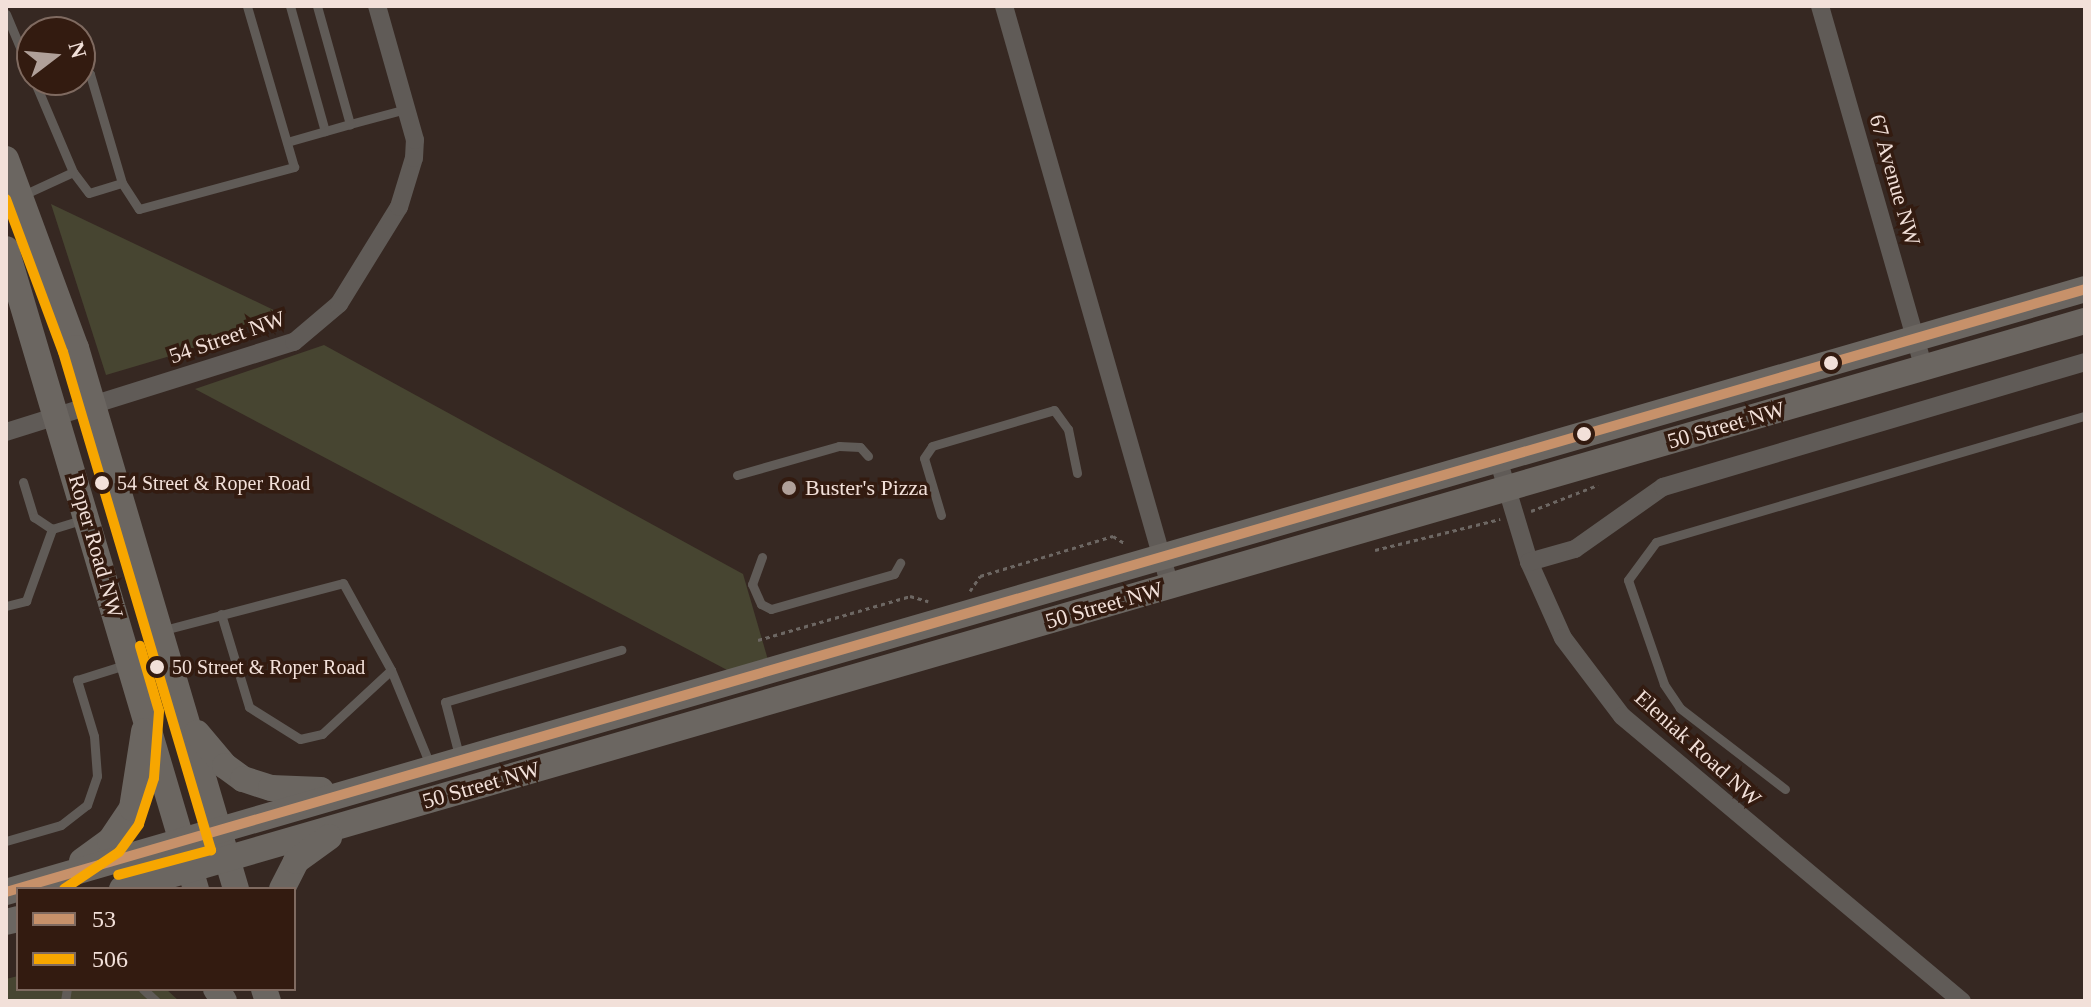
<!DOCTYPE html>
<style>
body{margin:0}
#map{position:relative;width:2091px;height:1007px;overflow:hidden;background:#362822;font-family:"Times New Roman",serif}
div>[style]{position:absolute}
[style*='--x']{left:calc(var(--x)*1px);top:calc(var(--y)*1px);width:calc(var(--w)*1px);rotate:calc(var(--a)*1deg)}
.green>*{inset:0;background:#474531}
.path>*{height:3px;margin-top:-1.5px;transform-origin:0;background:repeating-linear-gradient(90deg,#6d6763 0 4px,transparent 0 8px)}
.service>*{height:9px;margin:-4.5px;padding:0 4.5px;transform-origin:4.5px;border-radius:4.5px;background:#605b57}
.minor>*{height:18px;margin:-9px;padding:0 9px;transform-origin:9px;border-radius:9px;background:#605b57}
.secondary>*{height:26px;margin:-13px;padding:0 13px;transform-origin:13px;border-radius:13px;background:#6b6661}
.bus-1>*{height:10px;margin:-5px;padding:0 5px;transform-origin:5px;border-radius:5px;background:#c7916a}
.bus-2>*{height:10px;margin:-5px;padding:0 5px;transform-origin:5px;border-radius:5px;background:#f7a600}
.dots>*{width:22px;height:22px;translate:-50% -50%;box-sizing:border-box;border:4px solid #331b10;border-radius:50%}
span{translate:-50% -50%;white-space:nowrap;text-align:center;line-height:1.15;-webkit-text-stroke:7px #331b10;paint-order:stroke}
.bus-label{font-size:20px;color:#f2e0d9}
.left{translate:0 -50%;text-align:left}
.street-label{font-size:22px;color:#f2e0d9}
.poi-label{font-size:22px;color:#f2e0d9}
.frame{position:absolute;inset:0;border:8px solid #f2e0d9;pointer-events:none}
.legend{position:absolute;left:16px;top:887px;width:280px;height:104px;box-sizing:border-box;background:#331b10;border:2px solid #7f6a60;margin:0;padding:10px 14px;list-style:none;font-size:24px;color:#f2e0d9}
.legend li{display:flex;align-items:center;gap:16px;height:40px}
.legend b{width:40px;border:2px solid #7f6a60}
.north{position:absolute;left:16px;top:16px;width:80px;height:80px;box-sizing:border-box;background:#331b10;border:2px solid #7f6a60;border-radius:50%;rotate:74deg;font-size:22px;font-weight:700;line-height:32px;text-align:center;color:#f2e0d9}
.north::after{content:'';display:block;margin:auto;width:28px;height:36px;background:#b0a099;clip-path:polygon(50% 0,100% 100%,50% 72%,0 100%)}
</style>
<div id="map">
<div class="green">
<div style="clip-path:polygon(51px 204px,280px 313px,187px 351px,106px 375px)"></div>
<div style="clip-path:polygon(324px 345px,743px 574px,768px 660px,729px 671px,195px 389px)"></div>
<div style="clip-path:polygon(18px 976px,18px 989px,166px 989px,179px 1001px,6px 1001px,6px 979px)"></div>
</div>
<div class="path">
<div style="--x:1531;--y:511;--w:72;--a:-21.2"></div>
<div style="--x:1375;--y:550;--w:129;--a:-13.9"></div>
<div style="--x:970;--y:591;--w:18;--a:-56"></div>
<div style="--x:980;--y:576;--w:139;--a:-16.7"></div>
<div style="--x:1113;--y:536;--w:15;--a:32"></div>
<div style="--x:758;--y:640;--w:158;--a:-16.1"></div>
<div style="--x:910;--y:596;--w:19;--a:16"></div>
</div>
<div class="service">
<div style="--x:290;--y:6;--w:130;--a:74.4"></div>
<div style="--x:317;--y:6;--w:123;--a:74.4"></div>
<div style="--x:350;--y:124;--w:58;--a:-15"></div>
<div style="--x:6;--y:14;--w:67;--a:67.2"></div>
<div style="--x:37;--y:87;--w:30;--a:-14"></div>
<div style="--x:287;--y:142;--w:66;--a:-15.9"></div>
<div style="--x:73;--y:172;--w:26;--a:53"></div>
<div style="--x:89;--y:193;--w:34;--a:-17"></div>
<div style="--x:122;--y:183;--w:114;--a:-106.4"></div>
<div style="--x:90;--y:74;--w:10;--a:169"></div>
<div style="--x:122;--y:183;--w:31;--a:57"></div>
<div style="--x:139;--y:209;--w:161;--a:-15.2"></div>
<div style="--x:294;--y:167;--w:168;--a:-106.3"></div>
<div style="--x:21;--y:196;--w:57;--a:-24.8"></div>
<div style="--x:73;--y:172;--w:100;--a:-113"></div>
<div style="--x:737;--y:475;--w:106;--a:-15.9"></div>
<div style="--x:839;--y:446;--w:21;--a:3"></div>
<div style="--x:860;--y:447;--w:12;--a:48"></div>
<div style="--x:23;--y:482;--w:37;--a:73"></div>
<div style="--x:34;--y:517;--w:22;--a:34"></div>
<div style="--x:941;--y:515;--w:59;--a:-106.6"></div>
<div style="--x:924;--y:458;--w:14;--a:-56"></div>
<div style="--x:932;--y:446;--w:127;--a:-16.4"></div>
<div style="--x:1054;--y:410;--w:24;--a:54"></div>
<div style="--x:1068;--y:429;--w:45;--a:78.4"></div>
<div style="--x:762;--y:557;--w:29;--a:110"></div>
<div style="--x:752;--y:584;--w:22;--a:66"></div>
<div style="--x:761;--y:604;--w:11;--a:27"></div>
<div style="--x:771;--y:609;--w:128;--a:-15.9"></div>
<div style="--x:894;--y:574;--w:13;--a:-61"></div>
<div style="--x:6;--y:606;--w:21;--a:-14"></div>
<div style="--x:26;--y:601;--w:77;--a:-70.1"></div>
<div style="--x:52;--y:529;--w:34;--a:-17"></div>
<div style="--x:221;--y:614;--w:97;--a:73.2"></div>
<div style="--x:249;--y:707;--w:60;--a:32.1"></div>
<div style="--x:300;--y:739;--w:23;--a:-13"></div>
<div style="--x:322;--y:734;--w:94;--a:-42.8"></div>
<div style="--x:164;--y:630;--w:185;--a:-14.7"></div>
<div style="--x:343;--y:583;--w:99;--a:61.1"></div>
<div style="--x:391;--y:670;--w:105;--a:67.6"></div>
<div style="--x:460;--y:759;--w:59;--a:-104.7"></div>
<div style="--x:445;--y:702;--w:184;--a:-16.5"></div>
<div style="--x:1785;--y:789;--w:133;--a:-142.4"></div>
<div style="--x:1680;--y:708;--w:29;--a:-124"></div>
<div style="--x:1664;--y:684;--w:110;--a:-109.1"></div>
<div style="--x:1628;--y:580;--w:47;--a:-53.6"></div>
<div style="--x:1656;--y:542;--w:447;--a:-16.4"></div>
<div style="--x:6;--y:841;--w:57;--a:-16.2"></div>
<div style="--x:61;--y:825;--w:33;--a:-38"></div>
<div style="--x:87;--y:805;--w:31;--a:-71"></div>
<div style="--x:97;--y:776;--w:40;--a:-94.3"></div>
<div style="--x:94;--y:736;--w:59;--a:-106.9"></div>
<div style="--x:77;--y:680;--w:53;--a:-17.4"></div>
<div style="--x:143;--y:989;--w:18;--a:43"></div>
<div style="--x:65;--y:1001;--w:12;--a:-81"></div>
</div>
<div class="minor">
<div style="--x:1004;--y:6;--w:603;--a:74.03"></div>
<div style="--x:1820;--y:6;--w:377;--a:74"></div>
<div style="--x:6;--y:432;--w:302;--a:-17.4"></div>
<div style="--x:294;--y:342;--w:59;--a:-40.2"></div>
<div style="--x:339;--y:304;--w:114;--a:-58.3"></div>
<div style="--x:399;--y:207;--w:51;--a:-73"></div>
<div style="--x:414;--y:158;--w:18;--a:-87"></div>
<div style="--x:415;--y:140;--w:139;--a:-105.8"></div>
<div style="--x:1498;--y:459;--w:108;--a:73.2"></div>
<div style="--x:1529;--y:562;--w:83;--a:65.9"></div>
<div style="--x:1563;--y:638;--w:98;--a:52.9"></div>
<div style="--x:1622;--y:716;--w:444;--a:40"></div>
<div style="--x:1529;--y:562;--w:48;--a:-15.8"></div>
<div style="--x:1575;--y:549;--w:108;--a:-35.2"></div>
<div style="--x:1663;--y:487;--w:440;--a:-16.5"></div>
</div>
<div class="secondary">
<div style="--x:6;--y:159;--w:202;--a:69.7"></div>
<div style="--x:76;--y:348;--w:564;--a:73.52"></div>
<div style="--x:6;--y:249;--w:668;--a:73.47"></div>
<div style="--x:197;--y:733;--w:43;--a:49.7"></div>
<div style="--x:225;--y:766;--w:22;--a:36"></div>
<div style="--x:243;--y:779;--w:29;--a:18"></div>
<div style="--x:271;--y:788;--w:50;--a:2.3"></div>
<div style="--x:82;--y:861;--w:34;--a:-36"></div>
<div style="--x:110;--y:841;--w:40;--a:-56"></div>
<div style="--x:132;--y:808;--w:78;--a:-81.1"></div>
<div style="--x:122;--y:889;--w:2044;--a:-16.14"></div>
<div style="--x:282;--y:889;--w:31;--a:-63"></div>
<div style="--x:296;--y:861;--w:41;--a:-36"></div>
<div style="--x:6;--y:892;--w:2165;--a:-16.17"></div>
<div style="--x:6;--y:922;--w:12;--a:-14"></div>
<div style="--x:216;--y:989;--w:14;--a:56"></div>
<div style="--x:264;--y:989;--w:13;--a:72"></div>
</div>
<div class="bus-1">
<div style="--x:6;--y:892;--w:2165;--a:-16.17"></div>
</div>
<div class="bus-2">
<div style="--x:6;--y:199;--w:163;--a:69.6"></div>
<div style="--x:63;--y:352;--w:520;--a:73.45"></div>
<div style="--x:211;--y:850;--w:96;--a:165"></div>
<div style="--x:64;--y:889;--w:66;--a:-33.9"></div>
<div style="--x:119;--y:852;--w:34;--a:-54"></div>
<div style="--x:139;--y:824;--w:48;--a:-71.9"></div>
<div style="--x:154;--y:778;--w:67;--a:-85.7"></div>
<div style="--x:159;--y:711;--w:68;--a:-106.3"></div>
</div>
<div class="dots">
<div style="left:1831px;top:363px;background:#f2e0d9"></div>
<div style="left:1584px;top:434px;background:#f2e0d9"></div>
<div style="left:102px;top:483px;background:#f2e0d9"></div>
<div style="left:789px;top:488px;background:#b0a099"></div>
<div style="left:157px;top:667px;background:#f2e0d9"></div>
</div>
<div class="bus-label">
<span class="left" style="left:117px;top:483px">54 Street &amp; Roper Road</span>
<span class="left" style="left:172px;top:667px">50 Street &amp; Roper Road</span>
</div>
<div class="street-label">
<span style="left:1895px;top:180px;rotate:74deg">67 Avenue NW</span>
<span style="left:227px;top:337px;rotate:-19deg">54 Street NW</span>
<span style="left:1726px;top:425px;rotate:-16deg">50 Street NW</span>
<span style="left:96px;top:546px;rotate:74deg">Roper Road NW</span>
<span style="left:1104px;top:605px;rotate:-16deg">50 Street NW</span>
<span style="left:1698px;top:748px;rotate:42deg">Eleniak Road NW</span>
<span style="left:481px;top:785px;rotate:-16deg">50 Street NW</span>
</div>
<div class="poi-label">
<span class="left" style="left:805px;top:488px">Buster's Pizza</span>
</div>
<div class="frame"></div>
<ul class="legend">
<li><b style="height:10px;background:#c7916a"></b>53</li>
<li><b style="height:10px;background:#f7a600"></b>506</li>
</ul>
<div class="north">N</div>
</div>
